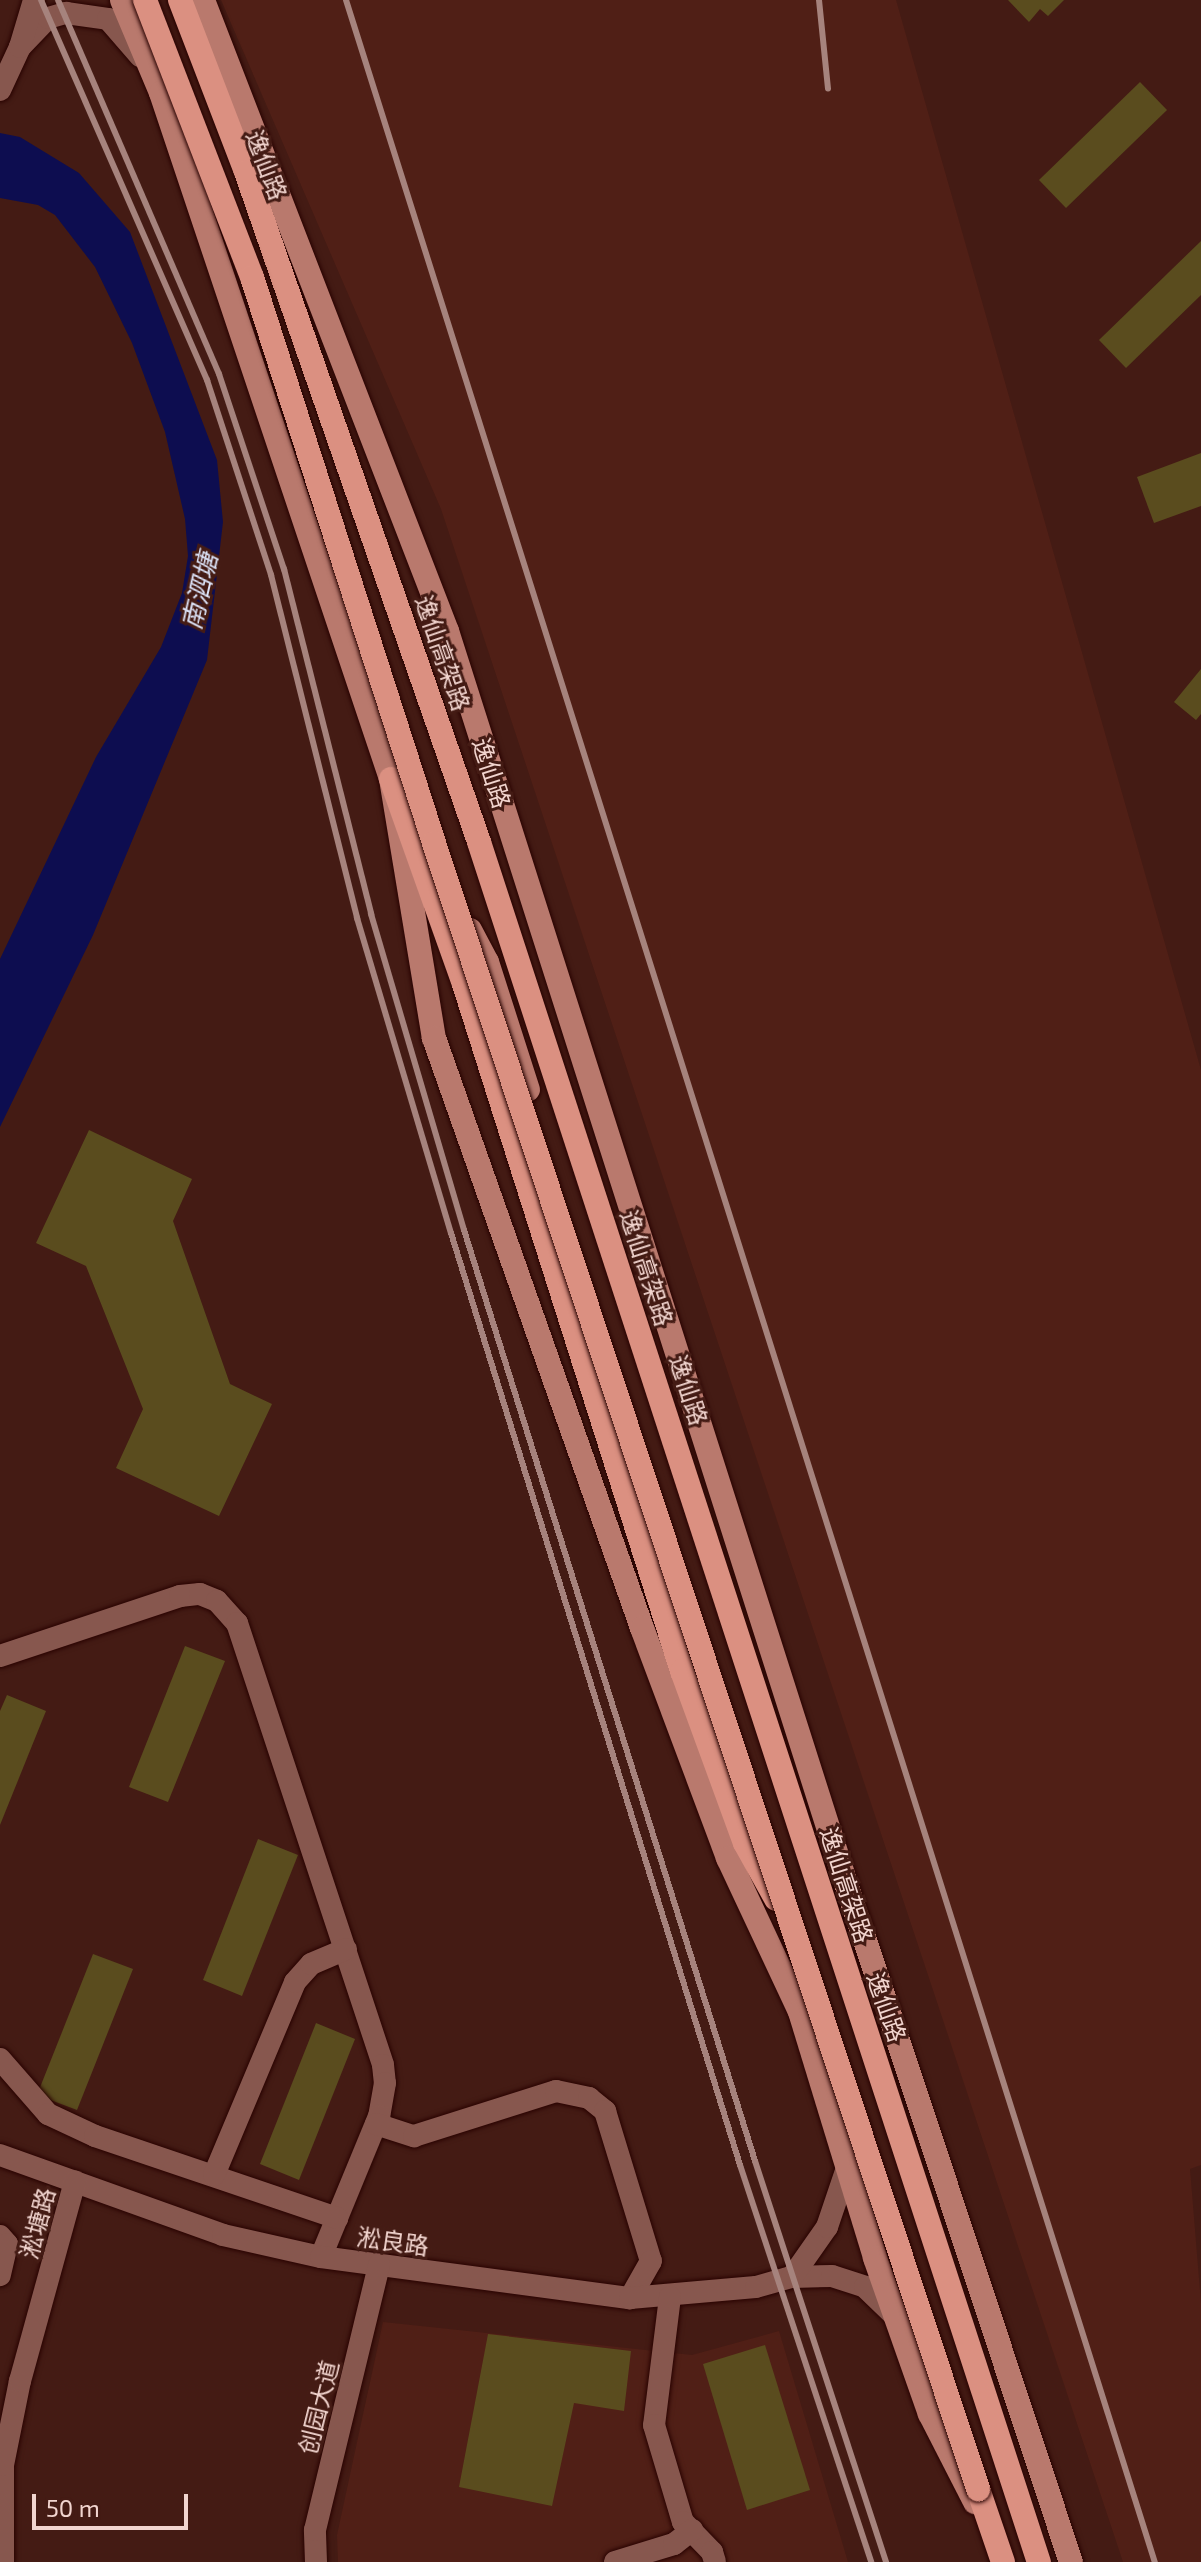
<!DOCTYPE html>
<meta charset="utf-8">
<style>
body{margin:0}
#map{position:relative;width:1201px;height:2562px;overflow:hidden;background:#441b14;font-family:"Exo 2","Noto Sans SC",sans-serif}
div>[style]{position:absolute}
[style*='--x']{left:calc(var(--x)*1px);top:calc(var(--y)*1px);width:calc(var(--w)*1px);rotate:calc(var(--a)*1deg)}
.built>*{inset:0;background:#501f16}
.water>*{inset:0;background:#0d0d50}
.building>*{inset:0;background:#5a4c1e}
.roads{filter:drop-shadow(0 0 2px #290301) drop-shadow(0 0 2px #290301)}
.minor>*{height:22px;margin:-11px;padding:0 11px;transform-origin:11px;border-radius:11px;background:#87574e}
.major>*{height:24px;margin:-12px;padding:0 12px;transform-origin:12px;border-radius:12px;background:#b9796d}
.highway>*{height:24px;margin:-12px;padding:0 12px;transform-origin:12px;border-radius:12px;background:#db9081}
.rail>*{height:6px;margin:-3px;padding:0 3px;transform-origin:3px;border-radius:3px;background:#a6837d}
.bridges{filter:drop-shadow(0 0 2px #290301) drop-shadow(0 0 2px #290301)}
.highway-bridge>*{height:24px;margin:-12px;padding:0 12px;transform-origin:12px;border-radius:12px;background:#db9081}
span{translate:-50% -50%;white-space:nowrap;text-align:center;line-height:1.15;-webkit-text-stroke:6px #441b14;paint-order:stroke}
.street-label{font-size:24px;color:#f2d5cf}
.water-label{font-size:26px;color:#dbe2f7;font-style:italic}
.scale{position:absolute;left:32px;top:2494px;width:156px;height:36px;box-sizing:border-box;border:4px solid #f2d5cf;border-top:0;padding-left:10px;font-size:24px;line-height:28px;white-space:nowrap;color:#f2d5cf;-webkit-text-stroke:6px #441b14;paint-order:stroke}
</style>
<div id="map">
<div class="built">
<div style="clip-path:polygon(221px 0,896px 0,1201px 1070px,1201px 2165px,1190px 2169px,1201px 2303px,1201px 2562px,1123px 2562px,441px 509px)"></div>
<div style="clip-path:polygon(383px 2322px,692px 2355px,779px 2331px,848px 2562px,338px 2562px,337px 2535px)"></div>
</div>
<div class="water">
<div style="clip-path:polygon(0 133px,20px 137px,79px 173px,130px 232px,217px 460px,223px 522px,207px 660px,93px 935px,0 1127px,0 959px,96px 757px,161px 647px,182px 593px,188px 556px,185px 519px,165px 432px,132px 343px,95px 267px,55px 215px,38px 205px,0 198px)"></div>
</div>
<div class="building">
<div style="clip-path:polygon(1008px 0,1064px 0,1048px 16px,1040px 9px,1029px 22px)"></div>
<div style="clip-path:polygon(1140px 82px,1167px 110px,1066px 208px,1039px 180px)"></div>
<div style="clip-path:polygon(1201px 241px,1201px 295px,1126px 368px,1099px 340px)"></div>
<div style="clip-path:polygon(1201px 453px,1201px 506px,1154px 523px,1137px 477px)"></div>
<div style="clip-path:polygon(1201px 669px,1201px 714px,1196px 720px,1174px 702px)"></div>
<div style="clip-path:polygon(89px 1130px,192px 1179px,173px 1221px,230px 1384px,272px 1404px,219px 1516px,116px 1468px,143px 1409px,86px 1266px,36px 1243px)"></div>
<div style="clip-path:polygon(185px 1646px,225px 1661px,168px 1802px,129px 1787px)"></div>
<div style="clip-path:polygon(7px 1695px,46px 1711px,0 1825px,0 1711px)"></div>
<div style="clip-path:polygon(258px 1839px,298px 1855px,242px 1996px,203px 1980px)"></div>
<div style="clip-path:polygon(93px 1954px,133px 1969px,77px 2110px,37px 2095px)"></div>
<div style="clip-path:polygon(316px 2023px,355px 2039px,299px 2180px,260px 2164px)"></div>
<div style="clip-path:polygon(488px 2334px,631px 2351px,624px 2411px,574px 2403px,552px 2506px,459px 2487px)"></div>
<div style="clip-path:polygon(765px 2345px,810px 2490px,747px 2510px,703px 2364px)"></div>
</div>
<div class="roads">
<div class="minor">
<div style="--x:20;--y:47;--w:40;--a:-46"></div>
<div style="--x:48;--y:18;--w:19;--a:-16"></div>
<div style="--x:66;--y:13;--w:42;--a:8.1"></div>
<div style="--x:108;--y:19;--w:49;--a:49.1"></div>
<div style="--x:0;--y:90;--w:47;--a:-65.1"></div>
<div style="--x:20;--y:47;--w:49;--a:-73.4"></div>
<div style="--x:0;--y:1656;--w:190;--a:-18.4"></div>
<div style="--x:180;--y:1596;--w:20;--a:-6"></div>
<div style="--x:200;--y:1594;--w:18;--a:22"></div>
<div style="--x:217;--y:1601;--w:30;--a:48"></div>
<div style="--x:237;--y:1623;--w:465;--a:71.7"></div>
<div style="--x:383;--y:2065;--w:18;--a:84"></div>
<div style="--x:385;--y:2083;--w:34;--a:100"></div>
<div style="--x:379;--y:2116;--w:152;--a:112.4"></div>
<div style="--x:0;--y:2059;--w:73;--a:48.9"></div>
<div style="--x:48;--y:2114;--w:52;--a:25.1"></div>
<div style="--x:95;--y:2136;--w:256;--a:18.7"></div>
<div style="--x:376;--y:2124;--w:40;--a:18"></div>
<div style="--x:414;--y:2136;--w:149;--a:-17.6"></div>
<div style="--x:556;--y:2091;--w:34;--a:12"></div>
<div style="--x:589;--y:2098;--w:21;--a:39"></div>
<div style="--x:605;--y:2111;--w:157;--a:73"></div>
<div style="--x:651;--y:2261;--w:43;--a:119.6"></div>
<div style="--x:0;--y:2155;--w:237;--a:19.7"></div>
<div style="--x:223;--y:2235;--w:100;--a:12.7"></div>
<div style="--x:321;--y:2257;--w:312;--a:7.6"></div>
<div style="--x:630;--y:2298;--w:126;--a:-5"></div>
<div style="--x:756;--y:2287;--w:37;--a:-16"></div>
<div style="--x:792;--y:2277;--w:40;--a:-1.4"></div>
<div style="--x:832;--y:2276;--w:35;--a:18"></div>
<div style="--x:865;--y:2287;--w:40;--a:44"></div>
<div style="--x:214;--y:2175;--w:209;--a:-67.2"></div>
<div style="--x:295;--y:1982;--w:24;--a:-48"></div>
<div style="--x:311;--y:1964;--w:38;--a:-23"></div>
<div style="--x:0;--y:2236;--w:11;--a:49"></div>
<div style="--x:7;--y:2244;--w:32;--a:103"></div>
<div style="--x:792;--y:2277;--w:61;--a:-55"></div>
<div style="--x:827;--y:2227;--w:62;--a:-71.3"></div>
<div style="--x:670;--y:2297;--w:129;--a:97.1"></div>
<div style="--x:654;--y:2425;--w:101;--a:73.4"></div>
<div style="--x:683;--y:2522;--w:42;--a:46"></div>
<div style="--x:712;--y:2552;--w:10;--a:73"></div>
<div style="--x:3;--y:2562;--w:97;--a:-90"></div>
<div style="--x:3;--y:2465;--w:86;--a:-78.6"></div>
<div style="--x:20;--y:2381;--w:207;--a:-74.6"></div>
<div style="--x:316;--y:2562;--w:32;--a:-92"></div>
<div style="--x:315;--y:2530;--w:273;--a:-76.4"></div>
<div style="--x:615;--y:2562;--w:62;--a:-17"></div>
<div style="--x:674;--y:2544;--w:23;--a:-38"></div>
</div>
<div class="major">
<div style="--x:122;--y:0;--w:101;--a:67.2"></div>
<div style="--x:161;--y:93;--w:724;--a:71.46"></div>
<div style="--x:391;--y:779;--w:263;--a:80.6"></div>
<div style="--x:434;--y:1038;--w:626;--a:70.58"></div>
<div style="--x:642;--y:1628;--w:246;--a:69.5"></div>
<div style="--x:728;--y:1858;--w:170;--a:64.9"></div>
<div style="--x:800;--y:2012;--w:257;--a:73"></div>
<div style="--x:875;--y:2258;--w:165;--a:70.6"></div>
<div style="--x:930;--y:2414;--w:99;--a:62.9"></div>
<div style="--x:203;--y:0;--w:677;--a:68.86"></div>
<div style="--x:447;--y:631;--w:1305;--a:72.33"></div>
<div style="--x:843;--y:1874;--w:725;--a:71.67"></div>
<div style="--x:470;--y:930;--w:36;--a:62"></div>
<div style="--x:487;--y:962;--w:134;--a:72.2"></div>
</div>
<div class="highway">
<div style="--x:180;--y:0;--w:184;--a:69"></div>
<div style="--x:246;--y:172;--w:709;--a:70.82"></div>
<div style="--x:479;--y:842;--w:1809;--a:71.97"></div>
<div style="--x:391;--y:779;--w:214;--a:70.4"></div>
<div style="--x:463;--y:981;--w:724;--a:72.39"></div>
<div style="--x:682;--y:1671;--w:183;--a:69.9"></div>
<div style="--x:745;--y:1843;--w:64;--a:61"></div>
<div style="--x:978;--y:2489;--w:77;--a:71.1"></div>
</div>
</div>
<div class="rail">
<div style="--x:41;--y:0;--w:415;--a:66.4"></div>
<div style="--x:207;--y:380;--w:205;--a:71.8"></div>
<div style="--x:271;--y:575;--w:354;--a:75.9"></div>
<div style="--x:357;--y:918;--w:329;--a:73.4"></div>
<div style="--x:451;--y:1233;--w:976;--a:72.77"></div>
<div style="--x:740;--y:2165;--w:418;--a:71.7"></div>
<div style="--x:58;--y:0;--w:407;--a:66.7"></div>
<div style="--x:219;--y:374;--w:206;--a:71.6"></div>
<div style="--x:284;--y:569;--w:356;--a:75.8"></div>
<div style="--x:371;--y:914;--w:329;--a:73.6"></div>
<div style="--x:464;--y:1230;--w:975;--a:72.64"></div>
<div style="--x:755;--y:2161;--w:422;--a:71.9"></div>
<div style="--x:346;--y:0;--w:2687;--a:72.48"></div>
<div style="--x:819;--y:0;--w:89;--a:84.2"></div>
</div>
<div class="bridges">
<div class="highway-bridge">
<div style="--x:145;--y:0;--w:297;--a:68.9"></div>
<div style="--x:252;--y:277;--w:595;--a:72.17"></div>
<div style="--x:434;--y:843;--w:1734;--a:71.71"></div>
</div>
</div>
<div class="street-label">
<span style="left:267px;top:165px;rotate:69deg">逸仙路</span>
<span style="left:443px;top:653px;rotate:71deg">逸仙高架路</span>
<span style="left:492px;top:773px;rotate:72deg">逸仙路</span>
<span style="left:647px;top:1268px;rotate:72deg">逸仙高架路</span>
<span style="left:689px;top:1390px;rotate:72deg">逸仙路</span>
<span style="left:847px;top:1885px;rotate:72deg">逸仙高架路</span>
<span style="left:887px;top:2007px;rotate:71deg">逸仙路</span>
<span style="left:37px;top:2223px;rotate:-75deg">淞塘路</span>
<span style="left:393px;top:2241px;rotate:8deg">淞良路</span>
<span style="left:318px;top:2407px;rotate:-76deg">创园大道</span>
</div>
<div class="water-label">
<span style="left:199px;top:591px;rotate:-77deg">南泗塘</span>
</div>
<div class="scale">50 m</div>
</div>
